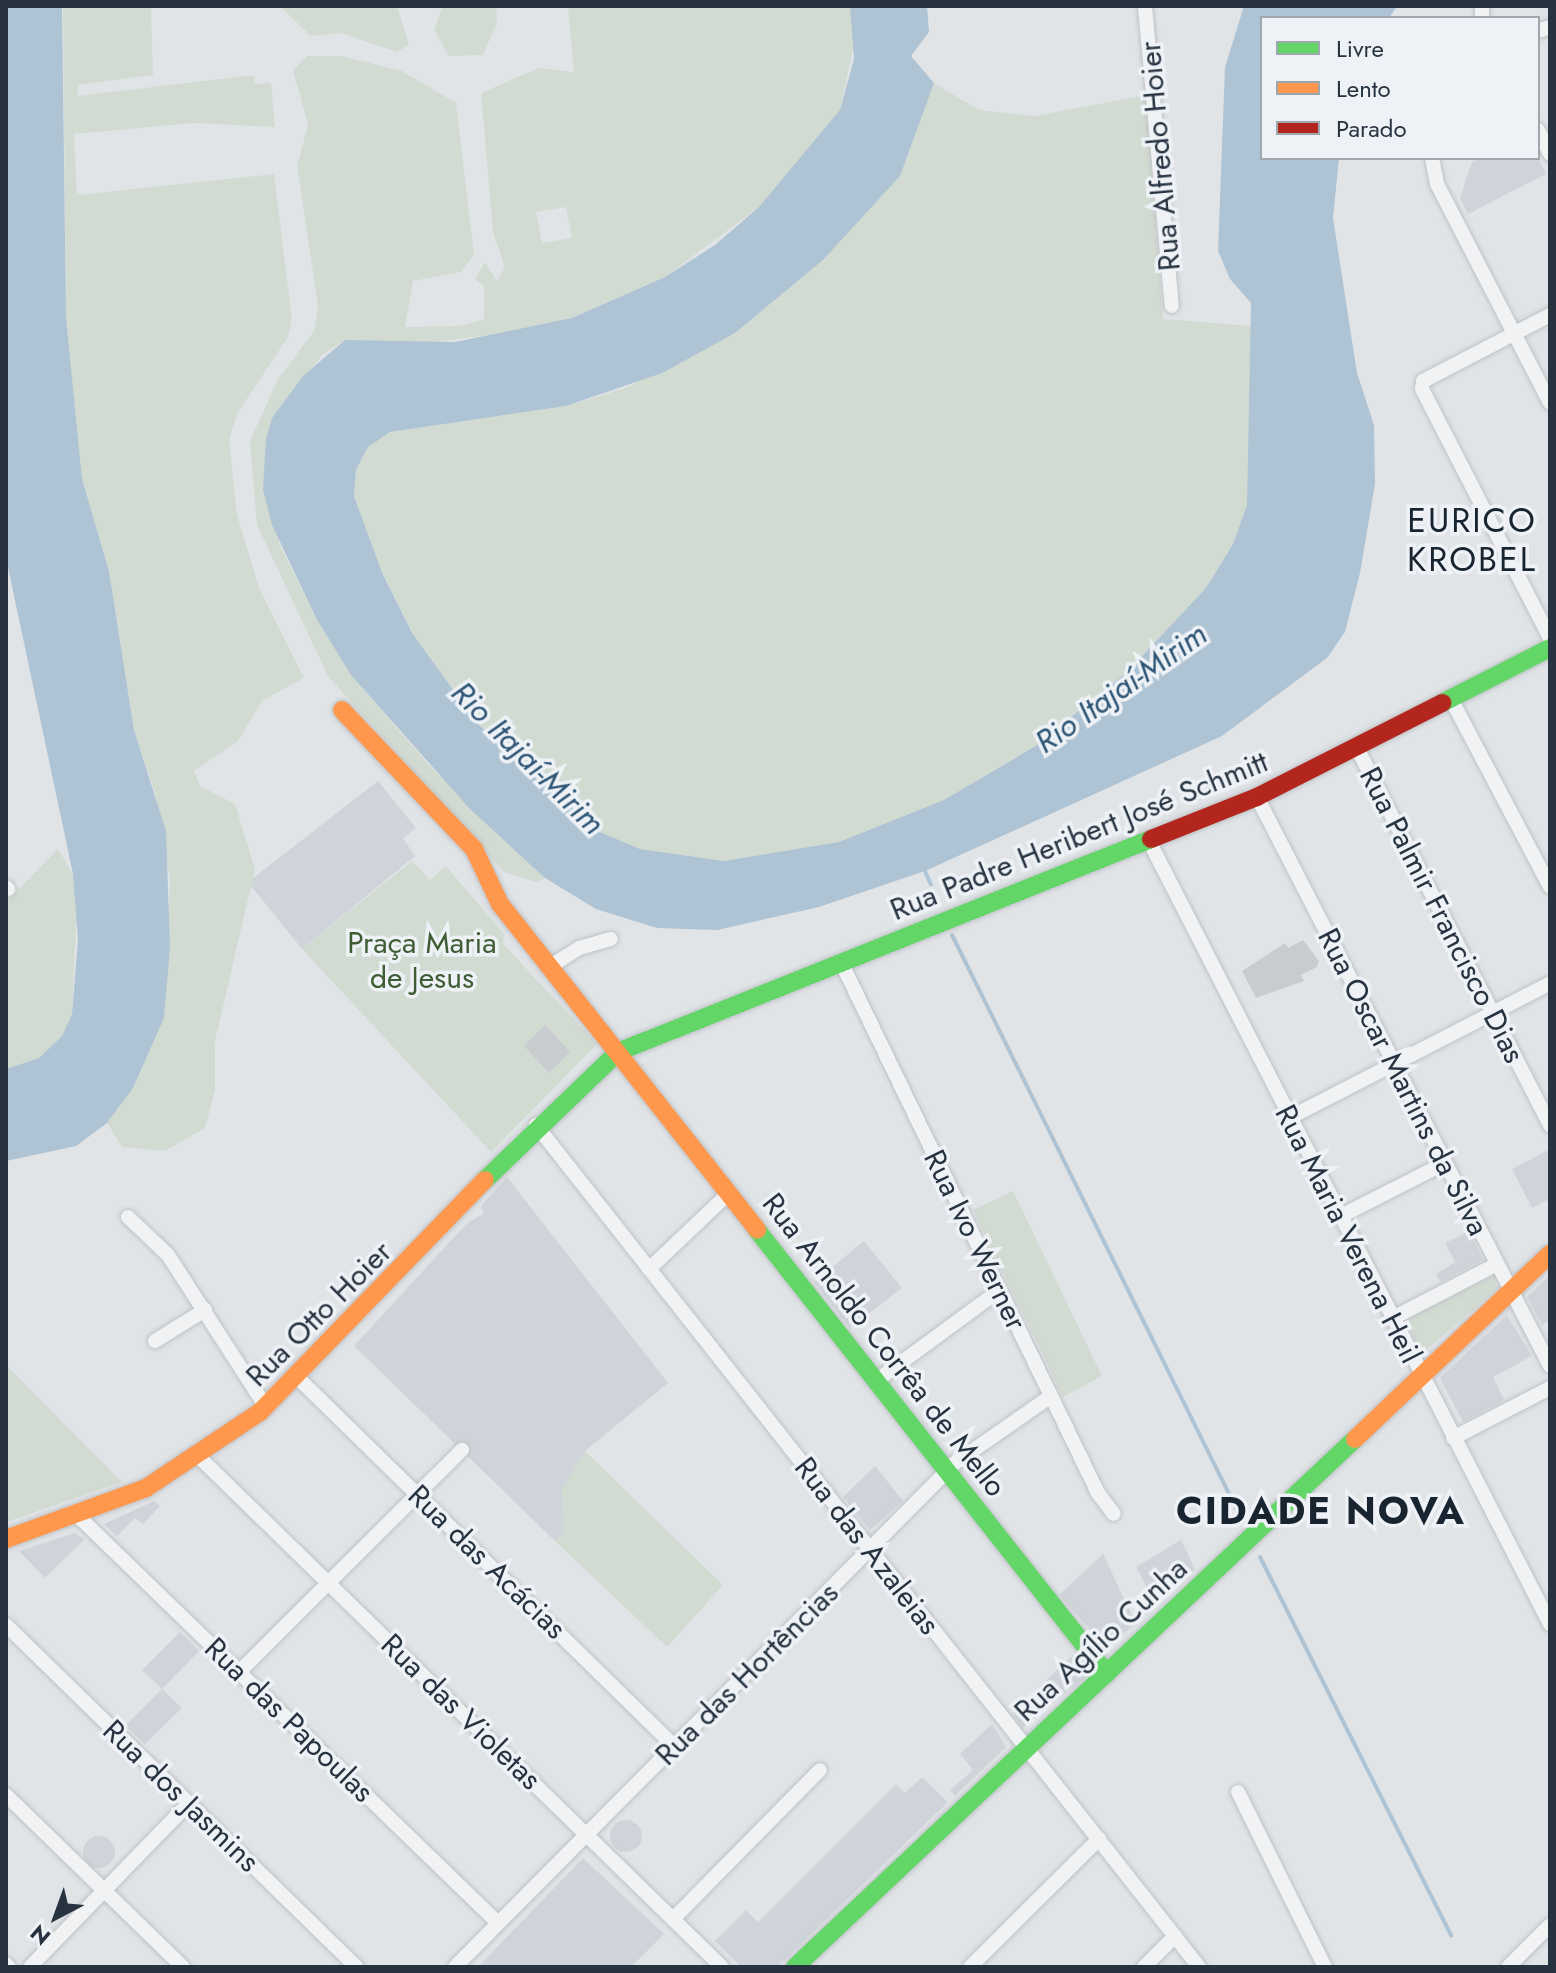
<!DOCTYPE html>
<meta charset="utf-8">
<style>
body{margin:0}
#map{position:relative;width:1556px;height:1973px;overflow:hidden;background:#e1e4e7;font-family:Jost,sans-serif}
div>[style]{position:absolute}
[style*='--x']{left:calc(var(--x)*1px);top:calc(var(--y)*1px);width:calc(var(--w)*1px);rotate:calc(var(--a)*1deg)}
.built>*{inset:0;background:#cfd4da}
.round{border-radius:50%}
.green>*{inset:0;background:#d2dbd2}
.water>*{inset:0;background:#aec3d3}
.stream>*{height:4px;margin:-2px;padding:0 2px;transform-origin:2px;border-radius:2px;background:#aec3d3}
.building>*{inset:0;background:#c9cccf}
.roads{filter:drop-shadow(0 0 2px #bfc2c5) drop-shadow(0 0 2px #bfc2c5)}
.street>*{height:14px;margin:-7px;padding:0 7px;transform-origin:7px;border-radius:7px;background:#f1f2f3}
.fast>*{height:18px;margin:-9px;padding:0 9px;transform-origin:9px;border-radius:9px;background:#63d668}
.slow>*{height:18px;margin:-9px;padding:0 9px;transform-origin:9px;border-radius:9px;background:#ff974d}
.jam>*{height:18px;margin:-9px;padding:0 9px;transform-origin:9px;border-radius:9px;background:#b3261e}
span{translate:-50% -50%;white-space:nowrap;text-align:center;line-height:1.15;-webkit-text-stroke:7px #eef2f6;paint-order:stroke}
.street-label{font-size:30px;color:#273341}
.park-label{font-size:30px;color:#3f5d34}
.water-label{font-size:32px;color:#2f5676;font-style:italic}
.quarter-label{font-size:34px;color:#192431;letter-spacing:2px}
.district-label{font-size:38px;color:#192431;font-weight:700;letter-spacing:2px}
.frame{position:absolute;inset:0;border:8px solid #273341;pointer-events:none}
.legend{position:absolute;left:1260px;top:16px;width:280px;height:144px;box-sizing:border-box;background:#eef2f6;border:2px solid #9ea6ae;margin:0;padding:10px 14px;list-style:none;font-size:24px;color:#273341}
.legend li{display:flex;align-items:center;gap:16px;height:40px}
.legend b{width:40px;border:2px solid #9ea6ae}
.north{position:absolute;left:16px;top:1877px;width:80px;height:80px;-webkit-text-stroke:6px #eef2f6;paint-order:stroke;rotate:221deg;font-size:22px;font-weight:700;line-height:32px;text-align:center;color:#273341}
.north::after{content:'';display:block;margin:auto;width:28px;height:36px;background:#273341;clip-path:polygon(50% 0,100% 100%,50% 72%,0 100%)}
</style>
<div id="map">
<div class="built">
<div style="clip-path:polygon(1480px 158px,1538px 158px,1546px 174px,1468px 214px,1460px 198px,1472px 162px)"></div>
<div style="clip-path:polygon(378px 781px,416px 828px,403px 838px,415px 856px,302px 949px,248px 882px)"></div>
<div style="clip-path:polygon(1550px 1149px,1550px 1199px,1532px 1208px,1512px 1169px)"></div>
<div style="clip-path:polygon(507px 1177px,668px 1383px,585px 1451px,562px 1489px,565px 1532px,555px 1541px,354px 1346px,467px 1223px,483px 1214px,481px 1206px)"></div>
<div style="clip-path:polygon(1469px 1231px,1483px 1260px,1440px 1282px,1436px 1274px,1455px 1262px,1445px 1243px)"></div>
<div style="clip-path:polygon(864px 1241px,902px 1288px,850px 1328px,814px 1282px)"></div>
<div style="clip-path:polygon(1550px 1275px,1550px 1320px,1542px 1325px,1527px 1297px)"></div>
<div style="clip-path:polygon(1507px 1315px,1532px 1356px,1493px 1377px,1504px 1400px,1463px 1422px,1440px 1378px)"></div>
<div style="clip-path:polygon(875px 1466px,903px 1501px,870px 1530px,843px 1497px)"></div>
<div style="clip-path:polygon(154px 1501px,160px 1506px,143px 1524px,135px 1518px,117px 1536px,104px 1524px)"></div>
<div style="clip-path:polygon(74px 1533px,85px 1539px,45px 1578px,19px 1551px)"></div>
<div style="clip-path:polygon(1181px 1540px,1195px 1569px,1156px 1605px,1136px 1567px)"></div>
<div style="clip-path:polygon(1103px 1554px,1136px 1624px,1106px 1647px,1059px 1595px)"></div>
<div style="clip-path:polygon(180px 1632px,199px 1651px,162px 1689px,182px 1708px,145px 1744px,125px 1726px,162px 1689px,142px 1670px)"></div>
<div style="clip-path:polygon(1077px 1651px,1089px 1674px,1023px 1728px,1012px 1713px)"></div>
<div style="clip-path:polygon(992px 1724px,1006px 1747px,955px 1796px,950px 1790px,973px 1770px,960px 1754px)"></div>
<div style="clip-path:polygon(922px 1777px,948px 1802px,777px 1967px,741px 1967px,715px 1941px,746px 1910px,758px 1922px,896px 1784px,905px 1793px)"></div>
<div class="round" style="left:610px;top:1820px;width:32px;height:32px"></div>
<div class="round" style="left:83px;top:1836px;width:32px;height:32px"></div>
<div style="clip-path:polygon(583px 1858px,664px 1934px,631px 1967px,478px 1967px)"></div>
</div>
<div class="green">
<div style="clip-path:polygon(63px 6px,151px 6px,153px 75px,78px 85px,77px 96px,254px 75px,255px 84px,271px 83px,275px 127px,194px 123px,74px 134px,77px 195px,274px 174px,292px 319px,288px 337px,237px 414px,229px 440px,237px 515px,259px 588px,304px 678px,262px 701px,238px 741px,194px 771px,200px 786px,235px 804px,255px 869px,215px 1041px,215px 1090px,205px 1128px,165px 1151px,122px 1147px,107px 1123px,133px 1088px,164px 1018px,170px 880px,156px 796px,134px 730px,109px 571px,82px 479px,66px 321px)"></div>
<div style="clip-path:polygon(280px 6px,397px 6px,409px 45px,397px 52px,341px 33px,311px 36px)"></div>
<div style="clip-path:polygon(443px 6px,496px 6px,497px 23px,483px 55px,449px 56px,434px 30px)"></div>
<div style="clip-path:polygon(evenodd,568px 6px,850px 6px,856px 35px,840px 110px,802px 159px,759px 207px,665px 277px,572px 318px,514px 332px,420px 344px,345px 340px,323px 354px,272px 419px,279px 543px,317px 620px,351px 675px,429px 765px,545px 878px,536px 882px,504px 872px,328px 676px,257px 525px,250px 441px,278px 379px,314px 331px,318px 306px,297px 166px,308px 125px,293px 70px,307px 56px,342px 56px,402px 71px,456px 103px,474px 255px,461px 272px,413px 281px,405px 327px,460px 326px,484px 319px,484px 286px,475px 279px,485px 262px,497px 281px,505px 267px,493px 232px,481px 93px,539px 68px,574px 72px,568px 6px,566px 207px,572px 238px,542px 243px,536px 212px,566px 207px)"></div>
<div style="clip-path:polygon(934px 83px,979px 110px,1035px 116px,1146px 95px,1163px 319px,1252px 326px,1251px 457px,1247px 505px,1233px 544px,1206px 588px,1128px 671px,1034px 747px,944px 800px,839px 842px,766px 857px,724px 861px,640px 849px,600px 832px,478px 724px,412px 633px,383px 575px,354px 496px,356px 470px,368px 447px,390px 432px,566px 406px,623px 389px,735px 333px,823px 260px,899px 176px)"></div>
<div style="clip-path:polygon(58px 849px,73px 874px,77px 907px,72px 1014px,62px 1036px,39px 1058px,6px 1069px,6px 902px)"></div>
<div style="clip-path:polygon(412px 861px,430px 880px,446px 866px,504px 934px,503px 944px,597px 1044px,491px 1152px,302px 949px)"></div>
<div style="clip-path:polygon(1013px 1191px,1102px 1376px,1063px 1397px,973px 1210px)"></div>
<div style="clip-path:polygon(1494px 1276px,1497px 1289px,1420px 1355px,1406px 1319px)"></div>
<div style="clip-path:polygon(6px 1365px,122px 1482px,6px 1522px)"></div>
<div style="clip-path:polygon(585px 1451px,723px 1585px,667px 1647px,555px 1541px,565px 1532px,562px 1489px)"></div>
</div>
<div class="water">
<div style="clip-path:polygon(6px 6px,62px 6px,66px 318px,82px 479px,109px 571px,134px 730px,166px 831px,170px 947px,164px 1018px,133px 1088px,107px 1123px,76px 1146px,6px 1161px,6px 1069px,39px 1058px,62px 1036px,72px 1014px,78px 940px,73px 874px,6px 558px)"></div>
<div style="clip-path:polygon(850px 6px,927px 6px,929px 32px,911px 56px,934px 83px,900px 176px,823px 260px,735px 333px,662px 373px,566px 406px,390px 432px,368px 447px,356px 470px,354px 496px,383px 575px,412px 633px,478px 724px,600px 832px,640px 849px,724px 861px,839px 842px,944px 800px,1034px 747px,1128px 671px,1206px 588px,1233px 544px,1247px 505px,1251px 303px,1230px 279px,1218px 251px,1225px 67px,1244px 6px,1397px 6px,1389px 18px,1262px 18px,1262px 158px,1339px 158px,1333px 218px,1357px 373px,1374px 425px,1375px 484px,1360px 573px,1345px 632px,1327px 658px,1222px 736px,925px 871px,819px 907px,717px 930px,657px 928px,596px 909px,545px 878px,469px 808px,351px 675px,317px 620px,272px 525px,263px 490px,266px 439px,272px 418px,303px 376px,345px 340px,455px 342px,572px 318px,665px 277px,715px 245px,759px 207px,840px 110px,854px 59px)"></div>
</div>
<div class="stream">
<div style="--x:924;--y:869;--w:17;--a:66"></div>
<div style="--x:952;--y:935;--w:655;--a:63.63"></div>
<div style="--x:1260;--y:1557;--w:424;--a:63.2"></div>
</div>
<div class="building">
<div style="clip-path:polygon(1303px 940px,1319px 961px,1317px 967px,1301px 975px,1304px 981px,1256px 998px,1242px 971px,1285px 943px,1288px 948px)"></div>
<div style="clip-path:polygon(545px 1025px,570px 1052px,549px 1073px,524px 1046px)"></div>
</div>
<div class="roads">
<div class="street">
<div style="--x:1145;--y:6;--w:301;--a:84.9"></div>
<div style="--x:1482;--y:6;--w:12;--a:90"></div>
<div style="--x:1538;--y:31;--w:13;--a:-18"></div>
<div style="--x:1538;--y:130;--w:27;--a:63"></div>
<div style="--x:1432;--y:158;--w:26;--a:79"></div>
<div style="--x:1437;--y:184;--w:246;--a:62.7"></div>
<div style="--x:1550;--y:315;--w:143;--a:152.5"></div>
<div style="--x:1423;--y:381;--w:8;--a:97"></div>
<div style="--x:1422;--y:389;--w:280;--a:62.8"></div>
<div style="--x:1451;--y:699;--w:212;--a:62.2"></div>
<div style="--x:1357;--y:748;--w:424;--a:62.9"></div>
<div style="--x:1257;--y:797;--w:640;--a:62.75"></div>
<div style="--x:1149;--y:841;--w:880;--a:62.88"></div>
<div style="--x:6;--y:887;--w:3;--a:45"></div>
<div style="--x:842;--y:964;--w:588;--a:64.18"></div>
<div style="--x:1098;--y:1493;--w:26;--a:53"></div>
<div style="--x:549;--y:967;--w:36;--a:-32"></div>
<div style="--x:579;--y:948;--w:33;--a:-16"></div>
<div style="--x:1289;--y:1118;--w:294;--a:-27.3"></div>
<div style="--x:536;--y:1125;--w:1072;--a:51.78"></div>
<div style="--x:128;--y:1217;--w:55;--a:43.5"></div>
<div style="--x:168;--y:1255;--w:181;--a:57.2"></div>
<div style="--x:1339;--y:1217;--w:119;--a:-27"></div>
<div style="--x:649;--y:1269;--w:110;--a:-43.5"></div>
<div style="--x:1391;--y:1319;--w:119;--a:-27.4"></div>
<div style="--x:155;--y:1341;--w:59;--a:-31.8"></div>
<div style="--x:298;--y:1378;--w:528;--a:44.39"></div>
<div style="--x:876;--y:1381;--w:154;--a:-36.3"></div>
<div style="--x:1453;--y:1438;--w:109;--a:-27.3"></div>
<div style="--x:199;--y:1457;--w:730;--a:44.28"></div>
<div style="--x:79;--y:1517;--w:583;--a:44.1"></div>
<div style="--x:6;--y:1625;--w:490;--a:44.3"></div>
<div style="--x:239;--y:1672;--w:315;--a:-44.9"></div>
<div style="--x:1238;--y:1792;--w:195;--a:63.6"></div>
<div style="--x:6;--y:1795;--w:247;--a:44.2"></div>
<div style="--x:673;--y:1919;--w:209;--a:-45.4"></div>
<div style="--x:6;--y:1964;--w:4;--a:45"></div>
<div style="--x:30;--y:1967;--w:228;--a:-45.9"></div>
<div style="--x:455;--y:1967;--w:710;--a:-45.23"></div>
<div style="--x:955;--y:1463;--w:117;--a:-34.9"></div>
<div style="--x:970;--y:1967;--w:182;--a:-44.8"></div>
<div style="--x:1144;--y:1967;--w:44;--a:-45"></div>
<div style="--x:1508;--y:1967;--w:59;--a:-45"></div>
</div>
<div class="fast">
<div style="--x:1442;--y:703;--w:121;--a:-27"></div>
<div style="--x:485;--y:1180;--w:185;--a:-43.9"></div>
<div style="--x:618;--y:1052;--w:574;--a:-21.78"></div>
<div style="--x:757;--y:1230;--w:565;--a:51.75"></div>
<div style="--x:795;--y:1967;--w:770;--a:-43.32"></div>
</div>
<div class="slow">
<div style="--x:342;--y:710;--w:192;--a:46.5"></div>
<div style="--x:474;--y:849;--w:61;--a:64.7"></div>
<div style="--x:500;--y:904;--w:415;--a:51.7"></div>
<div style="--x:1355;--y:1439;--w:269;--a:-43.5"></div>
<div style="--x:6;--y:1539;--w:149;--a:-20"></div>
<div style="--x:146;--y:1488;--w:137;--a:-33.7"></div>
<div style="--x:260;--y:1412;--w:323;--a:-45.9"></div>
</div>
<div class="jam">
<div style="--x:1151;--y:839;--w:114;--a:-21.6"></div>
<div style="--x:1257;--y:797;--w:208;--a:-26.9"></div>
</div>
</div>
<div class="street-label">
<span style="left:1160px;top:156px;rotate:-95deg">Rua Alfredo Hoier</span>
<span style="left:1079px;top:836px;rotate:-22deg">Rua Padre Heribert José Schmitt</span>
<span style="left:1442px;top:915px;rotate:63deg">Rua Palmir Francisco Dias</span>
<span style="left:1403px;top:1082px;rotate:63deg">Rua Oscar Martins da Silva</span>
<span style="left:1348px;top:1234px;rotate:63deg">Rua Maria Verena Heil</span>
<span style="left:975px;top:1240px;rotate:64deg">Rua Ivo Werner</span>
<span style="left:319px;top:1314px;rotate:-45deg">Rua Otto Hoier</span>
<span style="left:884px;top:1345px;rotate:52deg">Rua Arnoldo Corrêa de Mello</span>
<span style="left:867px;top:1546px;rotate:52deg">Rua das Azaleias</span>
<span style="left:487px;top:1562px;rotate:44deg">Rua das Acácias</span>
<span style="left:1101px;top:1640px;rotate:-43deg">Rua Agílio Cunha</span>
<span style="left:747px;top:1674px;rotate:-45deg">Rua das Hortências</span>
<span style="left:461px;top:1712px;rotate:44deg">Rua das Violetas</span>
<span style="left:289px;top:1720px;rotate:44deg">Rua das Papoulas</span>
<span style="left:181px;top:1796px;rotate:44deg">Rua dos Jasmins</span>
</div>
<div class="park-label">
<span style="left:422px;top:960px">Praça Maria<br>de Jesus</span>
</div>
<div class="water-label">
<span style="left:1121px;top:688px;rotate:-35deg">Rio Itajaí-Mirim</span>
<span style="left:528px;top:758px;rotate:45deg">Rio Itajaí-Mirim</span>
</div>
<div class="quarter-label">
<span style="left:1472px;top:540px">EURICO<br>KROBEL</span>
</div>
<div class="district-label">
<span style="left:1321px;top:1511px">CIDADE NOVA</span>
</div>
<div class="frame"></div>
<ul class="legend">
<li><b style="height:10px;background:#63d668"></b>Livre</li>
<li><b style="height:10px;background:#ff974d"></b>Lento</li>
<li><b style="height:10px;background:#b3261e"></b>Parado</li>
</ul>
<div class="north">N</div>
</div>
